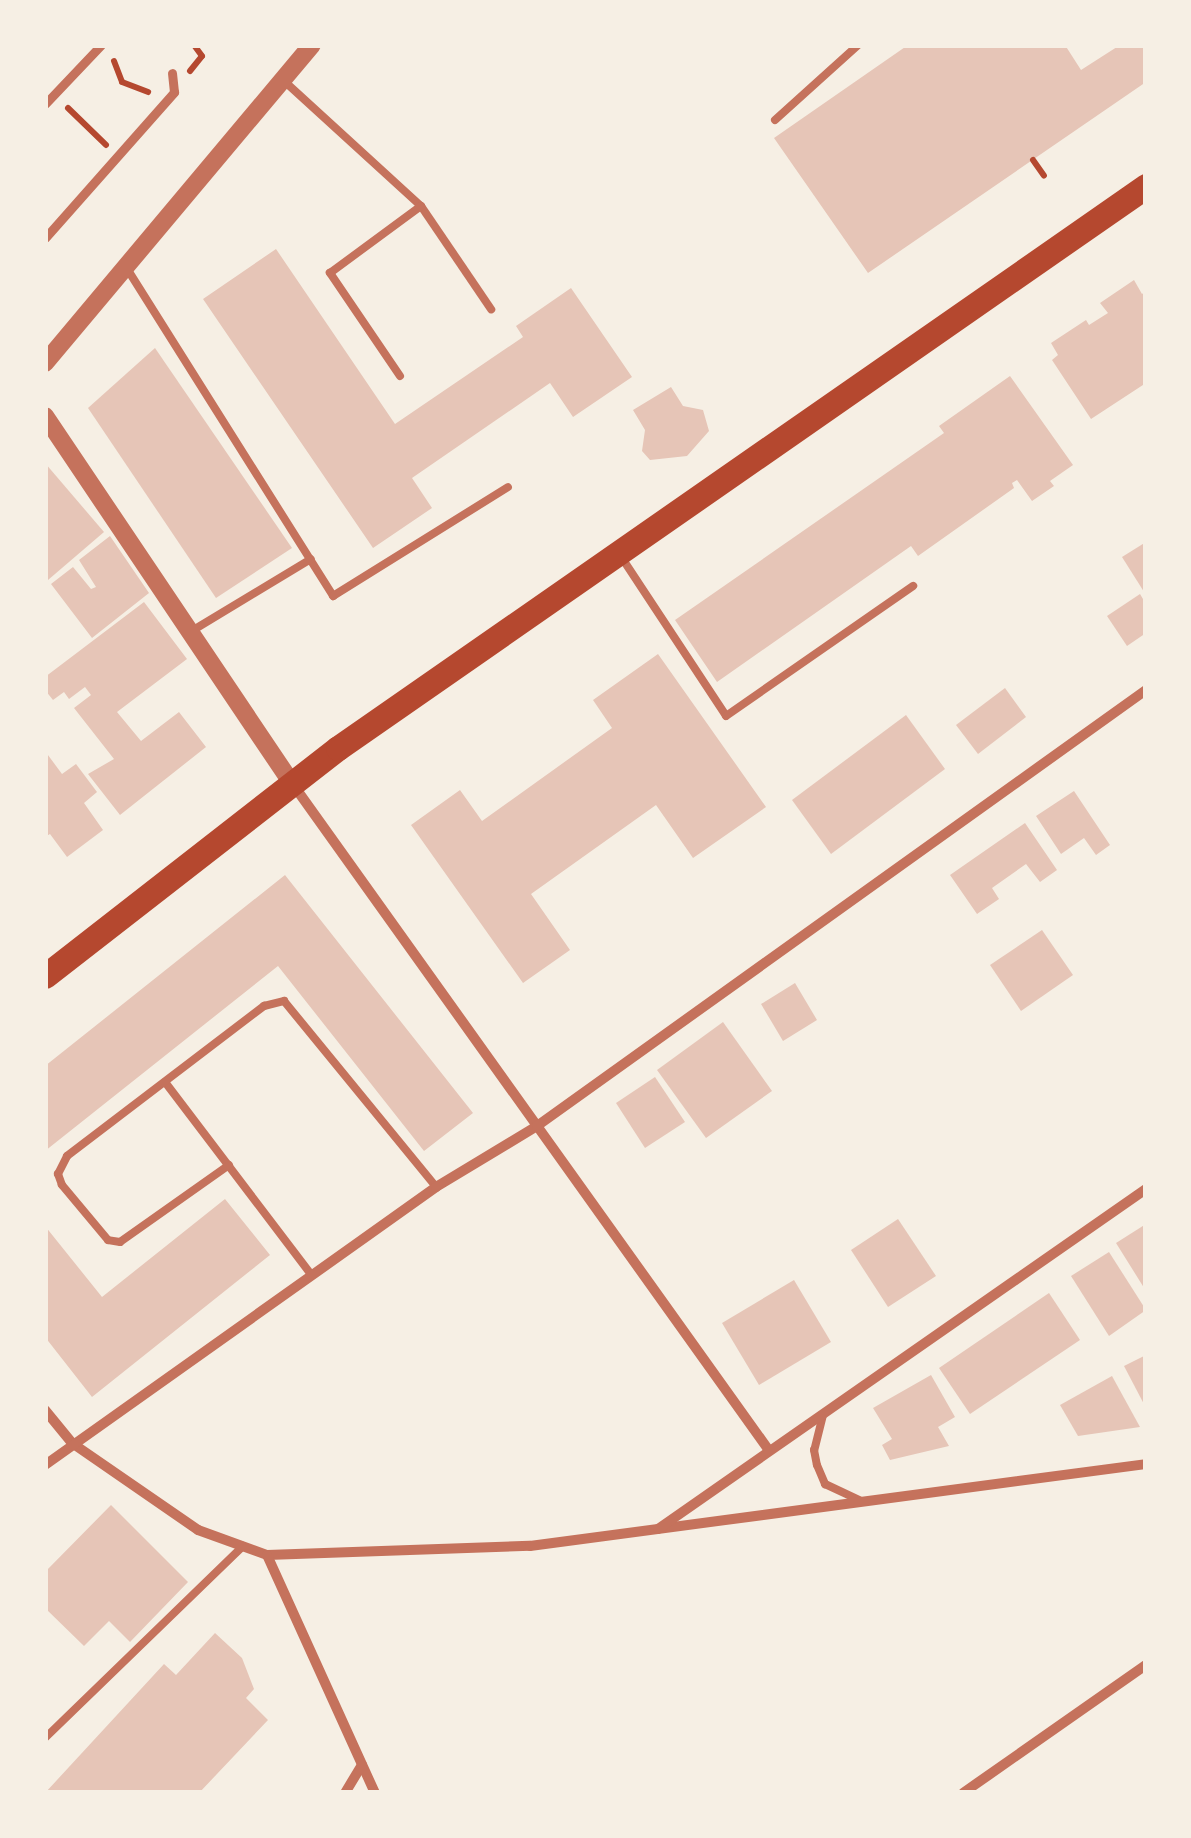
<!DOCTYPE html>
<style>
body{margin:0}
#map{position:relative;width:1191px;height:1838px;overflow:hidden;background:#f6efe4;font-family:Quicksand,sans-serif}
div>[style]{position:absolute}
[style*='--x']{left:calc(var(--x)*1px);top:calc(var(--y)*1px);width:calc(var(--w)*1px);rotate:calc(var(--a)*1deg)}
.building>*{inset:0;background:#e6c5b7}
.path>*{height:6px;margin:-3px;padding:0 3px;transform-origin:3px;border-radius:3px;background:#b5482f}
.service>*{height:8px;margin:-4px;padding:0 4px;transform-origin:4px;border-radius:4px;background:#c5725c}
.pedestrian>*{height:9px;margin:-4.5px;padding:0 4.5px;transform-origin:4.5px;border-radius:4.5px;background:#c5725c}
.minor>*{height:10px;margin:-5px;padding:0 5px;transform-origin:5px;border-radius:5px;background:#c5725c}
.tertiary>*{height:18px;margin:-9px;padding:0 9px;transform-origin:9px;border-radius:9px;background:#c5725c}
.primary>*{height:25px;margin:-12.5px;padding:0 12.5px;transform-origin:12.5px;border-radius:12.5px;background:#b5482f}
span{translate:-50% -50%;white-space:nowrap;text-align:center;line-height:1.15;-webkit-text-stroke:10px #f6efe4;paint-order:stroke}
.frame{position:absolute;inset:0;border:48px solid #f6efe4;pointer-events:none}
</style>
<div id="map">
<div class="building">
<div style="clip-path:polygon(908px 45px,1065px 45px,1081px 70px,1120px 45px,1146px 45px,1146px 82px,868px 273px,774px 138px)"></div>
<div style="clip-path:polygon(276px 249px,395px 424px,523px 337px,516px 326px,571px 288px,632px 377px,573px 417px,550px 383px,412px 478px,432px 508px,373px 548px,203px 299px)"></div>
<div style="clip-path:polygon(1134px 280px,1142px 294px,1146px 291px,1146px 383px,1091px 419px,1052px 360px,1058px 355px,1051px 343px,1086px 320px,1089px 325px,1108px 313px,1100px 303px)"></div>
<div style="clip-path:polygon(155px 348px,292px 548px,216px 598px,88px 408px)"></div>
<div style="clip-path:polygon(1010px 376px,1073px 465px,1050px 481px,1054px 486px,1032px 501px,1017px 480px,1012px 483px,1014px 488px,918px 556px,911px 546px,717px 682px,675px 620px,944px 433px,939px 426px)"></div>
<div style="clip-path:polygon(671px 387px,683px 406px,703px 410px,709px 431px,687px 456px,650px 460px,642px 451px,645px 430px,633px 410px)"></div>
<div style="clip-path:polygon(45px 463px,104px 532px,48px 580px,45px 576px)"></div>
<div style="clip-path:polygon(110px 536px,149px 593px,92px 638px,51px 584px,73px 567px,91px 589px,96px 587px,79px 560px)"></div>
<div style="clip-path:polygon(1146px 542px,1146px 595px,1122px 557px)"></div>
<div style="clip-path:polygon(1140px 594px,1146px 604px,1146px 633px,1127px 646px,1107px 616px)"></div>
<div style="clip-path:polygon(144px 602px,187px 659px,117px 712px,141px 741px,179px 712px,206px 747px,120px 815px,88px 774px,114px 759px,74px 708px,91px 695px,85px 687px,69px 699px,64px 692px,53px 700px,45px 690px,45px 677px)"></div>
<div style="clip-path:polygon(658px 654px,766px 807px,693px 858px,656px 805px,531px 894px,570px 950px,523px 983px,411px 825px,460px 790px,482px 821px,612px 728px,593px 700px)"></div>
<div style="clip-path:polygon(1005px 688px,1026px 717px,978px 754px,956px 725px)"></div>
<div style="clip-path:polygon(906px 715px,945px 769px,831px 854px,792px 800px)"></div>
<div style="clip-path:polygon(45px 751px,62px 774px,76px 764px,97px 792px,84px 803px,103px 830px,67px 857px,50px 834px,45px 837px)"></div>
<div style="clip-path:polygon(1074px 791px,1110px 845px,1096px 855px,1084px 838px,1061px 854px,1036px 816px)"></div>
<div style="clip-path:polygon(1025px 823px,1057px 870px,1040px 882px,1026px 864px,992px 888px,999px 899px,977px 914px,950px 875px)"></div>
<div style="clip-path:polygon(285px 875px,473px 1113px,424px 1151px,278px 966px,45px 1151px,45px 1066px)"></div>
<div style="clip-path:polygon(1042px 930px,1073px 975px,1021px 1011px,990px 965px)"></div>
<div style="clip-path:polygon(795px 983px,817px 1020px,783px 1041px,761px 1004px)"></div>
<div style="clip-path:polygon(723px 1022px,772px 1091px,706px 1138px,657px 1070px)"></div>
<div style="clip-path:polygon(655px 1077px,685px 1122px,645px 1148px,616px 1103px)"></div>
<div style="clip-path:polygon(225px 1199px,270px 1255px,92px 1397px,45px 1337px,45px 1226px,102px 1297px)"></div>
<div style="clip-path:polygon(898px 1219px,936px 1276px,888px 1307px,851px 1250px)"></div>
<div style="clip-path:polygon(1146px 1224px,1146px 1291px,1116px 1243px)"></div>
<div style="clip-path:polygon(1109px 1252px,1146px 1310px,1109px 1336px,1071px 1276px)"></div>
<div style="clip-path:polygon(794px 1280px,831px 1342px,759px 1385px,722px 1323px)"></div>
<div style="clip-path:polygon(1049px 1293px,1080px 1340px,970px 1414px,939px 1368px)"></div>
<div style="clip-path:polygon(1146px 1355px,1146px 1408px,1124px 1366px)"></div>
<div style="clip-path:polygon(931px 1375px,955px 1417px,938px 1427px,949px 1446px,890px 1460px,882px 1445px,892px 1439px,873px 1408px)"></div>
<div style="clip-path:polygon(1112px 1376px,1140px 1427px,1078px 1436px,1060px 1405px)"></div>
<div style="clip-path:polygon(111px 1505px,188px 1582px,130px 1642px,109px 1621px,84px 1646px,45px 1608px,45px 1572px)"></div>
<div style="clip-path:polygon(215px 1633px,242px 1658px,254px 1689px,246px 1698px,268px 1720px,199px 1793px,45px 1793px,164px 1664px,176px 1675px)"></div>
</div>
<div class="path">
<div style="--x:114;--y:61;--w:22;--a:69"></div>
<div style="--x:122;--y:82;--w:28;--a:21"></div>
<div style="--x:190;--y:71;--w:19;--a:-51"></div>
<div style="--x:202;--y:56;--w:14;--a:-126"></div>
<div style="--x:68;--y:108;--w:53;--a:44.2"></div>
<div style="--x:1033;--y:160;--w:19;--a:55"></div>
</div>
<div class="service">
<div style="--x:283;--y:80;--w:187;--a:42.4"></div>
<div style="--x:421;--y:206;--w:125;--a:55.8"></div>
<div style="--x:775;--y:120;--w:112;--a:-42.1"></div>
<div style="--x:126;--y:267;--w:389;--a:57.8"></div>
<div style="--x:333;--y:596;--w:206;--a:-31.9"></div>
<div style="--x:400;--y:376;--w:125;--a:-124.2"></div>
<div style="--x:330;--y:273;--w:113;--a:-36.4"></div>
<div style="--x:622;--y:558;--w:189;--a:56.6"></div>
<div style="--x:726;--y:716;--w:228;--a:-34.8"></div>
<div style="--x:190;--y:632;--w:141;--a:-31.1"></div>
<div style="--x:165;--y:1082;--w:241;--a:52.8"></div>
<div style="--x:229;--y:1165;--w:133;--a:144.8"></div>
<div style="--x:120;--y:1242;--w:12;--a:-171"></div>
<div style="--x:108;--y:1240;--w:72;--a:-129.9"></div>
<div style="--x:62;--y:1185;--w:12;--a:-110"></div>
<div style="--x:58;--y:1174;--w:20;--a:-63"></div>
<div style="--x:67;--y:1156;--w:248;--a:-37.3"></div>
<div style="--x:264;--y:1006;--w:21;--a:-14"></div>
<div style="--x:284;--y:1001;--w:240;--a:50.7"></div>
<div style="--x:823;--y:1415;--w:36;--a:104"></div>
<div style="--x:814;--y:1450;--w:15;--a:79"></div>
<div style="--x:817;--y:1465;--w:21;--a:67"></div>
<div style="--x:825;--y:1484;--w:38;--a:25"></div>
<div style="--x:45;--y:1738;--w:276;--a:-44.1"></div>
</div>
<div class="pedestrian">
<div style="--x:45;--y:104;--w:81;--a:-46.5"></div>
<div style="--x:45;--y:238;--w:195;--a:-48.5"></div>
<div style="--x:174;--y:92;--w:19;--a:-96"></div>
</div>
<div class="minor">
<div style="--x:292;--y:783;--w:819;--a:54.45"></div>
<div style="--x:45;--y:1410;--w:43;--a:50.7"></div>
<div style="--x:72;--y:1443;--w:153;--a:34.6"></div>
<div style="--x:198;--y:1530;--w:73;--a:19.9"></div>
<div style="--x:267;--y:1555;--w:263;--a:-2"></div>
<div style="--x:530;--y:1546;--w:621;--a:-7.58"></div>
<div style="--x:45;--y:1465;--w:480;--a:-35.4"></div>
<div style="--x:436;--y:1187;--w:118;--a:-31.1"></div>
<div style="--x:537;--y:1126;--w:749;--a:-35.6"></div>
<div style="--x:658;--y:1529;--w:595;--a:-34.87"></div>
<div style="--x:267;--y:1555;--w:261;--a:65.6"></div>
<div style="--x:345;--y:1793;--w:33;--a:-59"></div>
<div style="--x:963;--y:1793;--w:223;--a:-35"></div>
</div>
<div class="tertiary">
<div style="--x:45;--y:363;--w:415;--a:-50"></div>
<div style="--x:45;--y:416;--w:441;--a:56.1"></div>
</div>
<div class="primary">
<div style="--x:45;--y:976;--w:371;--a:-37.9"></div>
<div style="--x:338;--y:748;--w:984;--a:-34.82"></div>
</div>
<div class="frame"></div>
</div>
